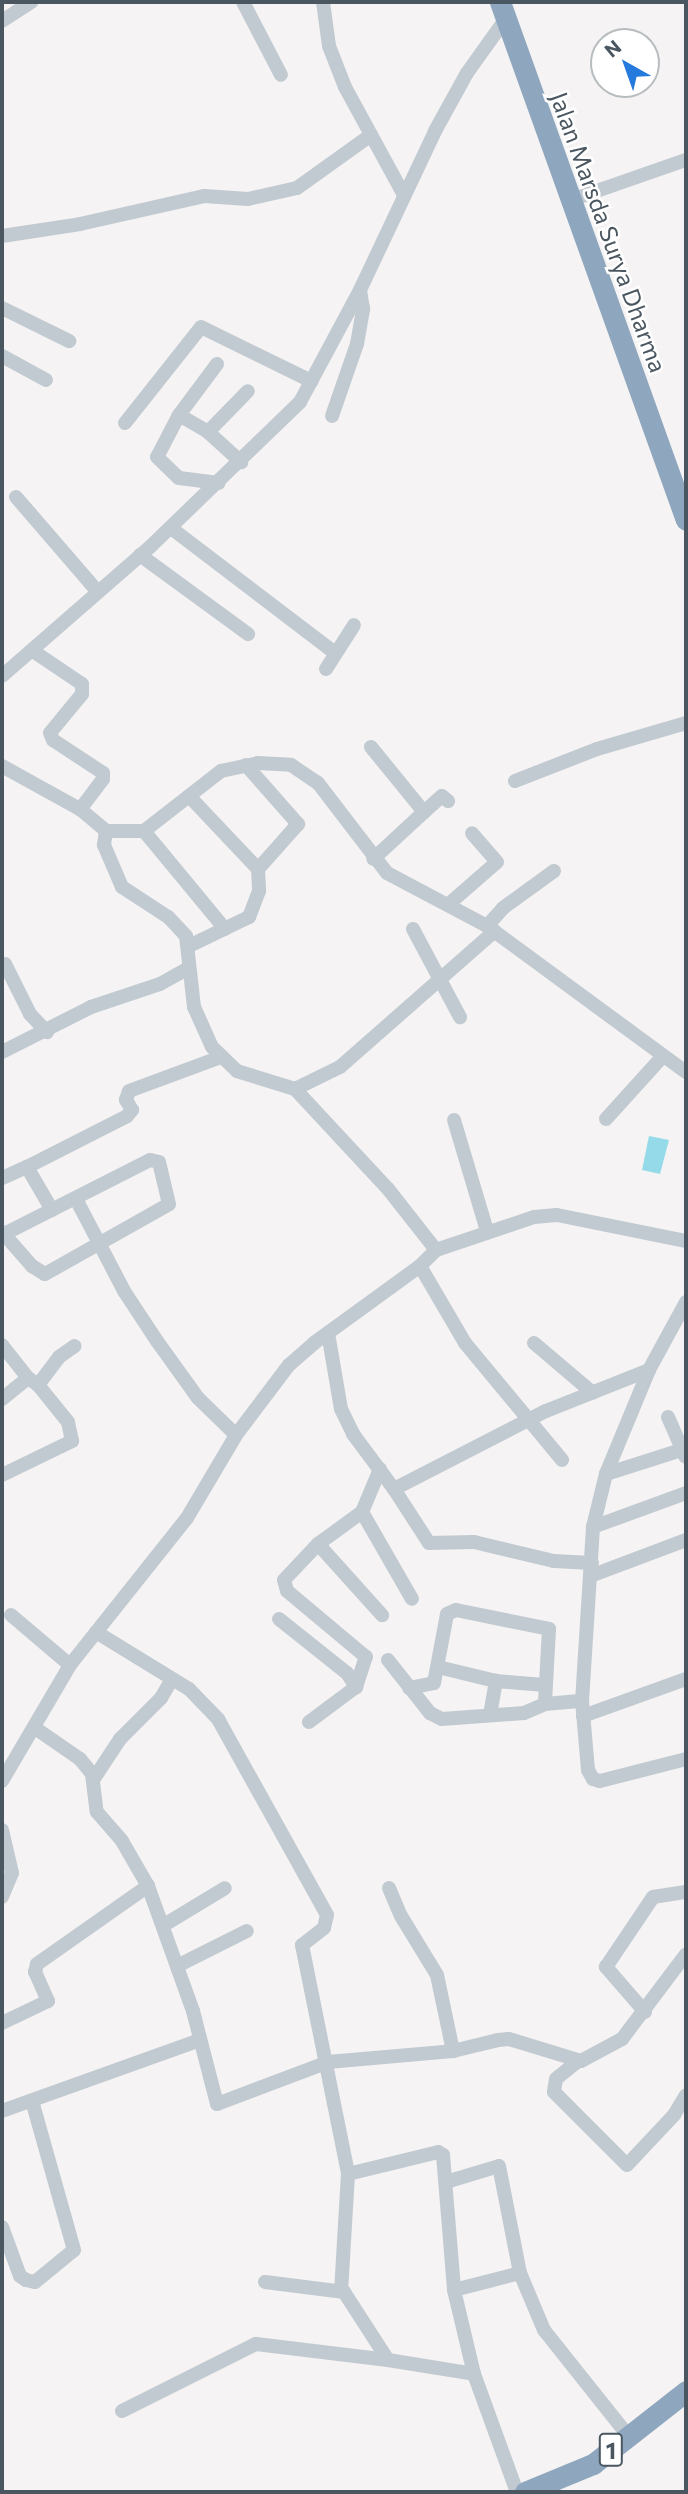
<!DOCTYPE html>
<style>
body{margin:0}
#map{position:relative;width:688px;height:2494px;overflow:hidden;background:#f5f3f3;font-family:Commissioner,sans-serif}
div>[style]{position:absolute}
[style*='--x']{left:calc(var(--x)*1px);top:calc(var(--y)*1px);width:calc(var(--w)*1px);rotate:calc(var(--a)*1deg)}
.water>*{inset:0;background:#95dae9}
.minor>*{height:14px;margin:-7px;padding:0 7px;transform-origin:7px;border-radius:7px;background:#c2cad1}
.highway>*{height:21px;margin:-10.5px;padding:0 10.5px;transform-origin:10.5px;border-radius:10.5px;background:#8ea7be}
span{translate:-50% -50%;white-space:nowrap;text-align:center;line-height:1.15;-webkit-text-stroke:5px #fff;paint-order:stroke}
.shield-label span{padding:2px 5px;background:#fff;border:2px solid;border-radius:5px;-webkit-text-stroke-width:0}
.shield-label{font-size:23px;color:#4b5760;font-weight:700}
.street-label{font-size:24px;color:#4b5760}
.frame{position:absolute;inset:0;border:4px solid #4b5760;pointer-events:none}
.north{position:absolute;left:590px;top:28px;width:70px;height:70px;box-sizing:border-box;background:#fff;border:2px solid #b7bcbf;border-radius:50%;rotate:320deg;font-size:19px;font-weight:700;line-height:28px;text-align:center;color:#4b5760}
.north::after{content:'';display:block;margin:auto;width:24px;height:32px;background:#257add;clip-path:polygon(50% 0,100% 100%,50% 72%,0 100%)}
</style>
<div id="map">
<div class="water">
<div style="clip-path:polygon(649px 1136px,669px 1140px,660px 1174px,642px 1170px)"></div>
</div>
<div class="minor">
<div style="--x:243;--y:2;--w:82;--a:62.5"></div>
<div style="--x:323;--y:2;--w:44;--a:82.2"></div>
<div style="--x:329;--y:46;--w:44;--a:68.7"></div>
<div style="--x:345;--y:87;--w:123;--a:61.4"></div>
<div style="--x:2;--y:21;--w:35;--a:-33"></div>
<div style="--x:568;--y:201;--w:125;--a:-19.2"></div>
<div style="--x:2;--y:236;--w:79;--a:-8.7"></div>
<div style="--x:80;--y:224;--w:127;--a:-12.7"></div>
<div style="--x:204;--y:196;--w:44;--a:3.9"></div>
<div style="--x:248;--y:199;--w:50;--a:-12.7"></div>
<div style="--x:297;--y:188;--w:91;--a:-35.6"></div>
<div style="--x:2;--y:308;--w:75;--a:26.2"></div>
<div style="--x:2;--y:356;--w:50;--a:28.6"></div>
<div style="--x:217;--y:364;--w:64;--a:126.7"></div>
<div style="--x:179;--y:415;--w:47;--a:117.6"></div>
<div style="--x:157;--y:457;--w:30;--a:44"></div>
<div style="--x:179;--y:478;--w:40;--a:7.1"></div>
<div style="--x:179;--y:415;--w:34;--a:30"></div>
<div style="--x:208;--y:432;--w:45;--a:42.3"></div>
<div style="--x:332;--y:416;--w:76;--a:-70.9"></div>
<div style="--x:357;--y:344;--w:36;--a:-80"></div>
<div style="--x:363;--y:309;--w:19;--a:-99"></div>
<div style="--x:125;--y:423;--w:122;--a:-51.6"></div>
<div style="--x:201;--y:327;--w:123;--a:26.1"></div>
<div style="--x:208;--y:432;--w:57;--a:-45.7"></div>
<div style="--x:16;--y:497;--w:125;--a:49.2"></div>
<div style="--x:171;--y:528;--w:206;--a:37.3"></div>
<div style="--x:140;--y:555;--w:134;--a:36.2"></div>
<div style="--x:33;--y:651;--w:59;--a:34"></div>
<div style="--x:82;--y:684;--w:10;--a:90"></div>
<div style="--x:82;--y:694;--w:50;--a:129.4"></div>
<div style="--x:50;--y:733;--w:8;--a:67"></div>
<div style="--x:53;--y:740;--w:60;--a:33.4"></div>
<div style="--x:103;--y:773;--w:6;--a:90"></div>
<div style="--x:103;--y:779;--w:38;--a:127"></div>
<div style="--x:326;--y:669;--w:52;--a:-57.5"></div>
<div style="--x:2;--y:676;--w:199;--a:-41.1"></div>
<div style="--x:152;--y:545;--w:206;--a:-44"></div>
<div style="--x:300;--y:402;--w:127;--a:-61.8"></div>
<div style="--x:360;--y:290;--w:176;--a:-64.7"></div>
<div style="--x:435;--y:131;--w:66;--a:-61.1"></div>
<div style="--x:467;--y:73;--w:65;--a:-54.4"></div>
<div style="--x:371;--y:747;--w:84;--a:50.8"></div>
<div style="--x:424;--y:812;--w:69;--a:137.3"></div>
<div style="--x:246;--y:765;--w:79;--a:48.6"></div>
<div style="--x:298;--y:824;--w:60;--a:131.6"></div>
<div style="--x:2;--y:766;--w:89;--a:28.9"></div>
<div style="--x:80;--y:809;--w:34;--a:40"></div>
<div style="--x:515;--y:781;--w:88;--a:-21.3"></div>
<div style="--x:597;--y:749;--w:93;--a:-16.3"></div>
<div style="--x:189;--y:796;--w:100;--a:46.6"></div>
<div style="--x:258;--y:869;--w:22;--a:87"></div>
<div style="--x:259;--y:891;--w:28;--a:111"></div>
<div style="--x:249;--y:917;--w:67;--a:154.2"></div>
<div style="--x:424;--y:812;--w:24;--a:-42"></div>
<div style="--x:442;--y:796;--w:8;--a:40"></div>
<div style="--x:144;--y:831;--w:127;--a:50.4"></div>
<div style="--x:450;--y:903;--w:62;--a:-41.1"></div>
<div style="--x:497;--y:862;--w:38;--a:-131"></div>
<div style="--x:487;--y:926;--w:24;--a:-48"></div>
<div style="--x:503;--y:908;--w:63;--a:-36"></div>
<div style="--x:413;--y:929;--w:100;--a:61.9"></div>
<div style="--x:5;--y:964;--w:56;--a:63.4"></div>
<div style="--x:30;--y:1014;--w:25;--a:47"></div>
<div style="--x:2;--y:1052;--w:100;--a:-26.8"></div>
<div style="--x:91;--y:1007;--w:73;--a:-18.4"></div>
<div style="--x:160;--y:984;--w:31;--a:-29"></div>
<div style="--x:295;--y:1089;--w:50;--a:-26.1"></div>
<div style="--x:340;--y:1067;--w:206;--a:-41.3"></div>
<div style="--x:606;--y:1119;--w:85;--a:-47.9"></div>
<div style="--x:454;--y:1120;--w:116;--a:73.4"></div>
<div style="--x:2;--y:1178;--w:27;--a:-24"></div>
<div style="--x:76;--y:1199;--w:104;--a:62.4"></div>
<div style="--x:124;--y:1291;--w:60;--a:56.6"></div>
<div style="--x:157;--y:1341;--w:70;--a:54.3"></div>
<div style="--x:198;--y:1398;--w:53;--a:44.2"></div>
<div style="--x:52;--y:1210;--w:50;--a:-120.2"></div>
<div style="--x:27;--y:1167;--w:112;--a:-27"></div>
<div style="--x:127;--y:1116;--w:8;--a:-50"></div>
<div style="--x:132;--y:1110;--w:12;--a:-121"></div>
<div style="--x:126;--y:1100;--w:9;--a:-72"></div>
<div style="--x:129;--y:1091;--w:98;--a:-20.3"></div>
<div style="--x:2;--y:1232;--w:3;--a:45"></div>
<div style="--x:4;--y:1234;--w:43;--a:48.8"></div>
<div style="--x:32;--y:1266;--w:15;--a:32"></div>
<div style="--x:45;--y:1274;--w:142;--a:-29.4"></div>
<div style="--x:169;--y:1204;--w:43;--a:-103.4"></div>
<div style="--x:159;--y:1162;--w:9;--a:-167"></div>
<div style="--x:150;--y:1160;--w:164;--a:153.1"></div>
<div style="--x:436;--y:1250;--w:78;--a:-128.2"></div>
<div style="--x:388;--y:1189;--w:137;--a:-132.9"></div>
<div style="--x:295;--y:1089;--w:61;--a:-162.8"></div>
<div style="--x:237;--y:1071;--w:35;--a:-136"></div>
<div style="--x:212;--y:1047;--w:44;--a:-114.2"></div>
<div style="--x:194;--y:1007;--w:71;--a:-96.4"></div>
<div style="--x:186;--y:936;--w:26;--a:-133"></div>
<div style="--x:168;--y:917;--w:55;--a:-146.9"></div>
<div style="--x:122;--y:887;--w:46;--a:-113.2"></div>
<div style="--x:104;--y:845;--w:14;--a:-82"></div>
<div style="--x:106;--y:831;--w:38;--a:0"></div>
<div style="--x:144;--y:831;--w:98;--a:-37.9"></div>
<div style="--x:221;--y:771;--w:38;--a:-12"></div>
<div style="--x:258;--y:763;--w:33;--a:3"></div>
<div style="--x:291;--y:765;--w:32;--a:34"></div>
<div style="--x:318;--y:783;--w:113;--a:52.5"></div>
<div style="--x:387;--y:873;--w:113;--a:27.9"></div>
<div style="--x:487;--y:926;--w:247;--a:36.3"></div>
<div style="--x:420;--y:1266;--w:89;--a:59.7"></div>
<div style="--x:465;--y:1343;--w:152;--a:50.3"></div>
<div style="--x:686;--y:1302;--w:77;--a:118.6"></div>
<div style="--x:649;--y:1370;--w:113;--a:112.5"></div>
<div style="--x:606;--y:1474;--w:55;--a:103.8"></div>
<div style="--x:593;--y:1527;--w:174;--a:93.6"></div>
<div style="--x:582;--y:1701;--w:69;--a:85"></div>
<div style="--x:588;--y:1770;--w:10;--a:61"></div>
<div style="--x:593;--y:1779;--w:7;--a:16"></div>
<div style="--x:600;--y:1781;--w:89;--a:-14.3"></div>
<div style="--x:328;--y:1333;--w:77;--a:80.3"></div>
<div style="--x:341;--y:1409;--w:28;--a:64"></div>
<div style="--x:353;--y:1434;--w:69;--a:53.3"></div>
<div style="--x:394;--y:1489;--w:171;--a:-27.2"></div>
<div style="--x:546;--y:1411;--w:111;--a:-21.7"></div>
<div style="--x:534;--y:1343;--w:77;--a:40.3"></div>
<div style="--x:2;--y:1345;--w:42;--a:51.8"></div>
<div style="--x:2;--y:1399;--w:33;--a:-39"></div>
<div style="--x:28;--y:1378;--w:12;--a:35"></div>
<div style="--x:38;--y:1385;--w:35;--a:-53"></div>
<div style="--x:59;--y:1357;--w:19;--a:-35"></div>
<div style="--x:668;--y:1417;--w:43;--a:66.4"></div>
<div style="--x:380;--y:1469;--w:47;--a:112.7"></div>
<div style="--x:362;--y:1512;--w:100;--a:60.1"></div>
<div style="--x:606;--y:1474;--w:79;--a:-17.7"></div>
<div style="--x:2;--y:1475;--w:78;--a:-25.9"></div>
<div style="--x:72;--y:1441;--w:19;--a:-102"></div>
<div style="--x:68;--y:1422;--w:48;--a:-129"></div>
<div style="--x:394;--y:1489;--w:64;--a:57.1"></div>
<div style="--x:429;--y:1543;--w:45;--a:-1.3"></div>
<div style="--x:474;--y:1542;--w:82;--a:13.4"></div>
<div style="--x:554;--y:1561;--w:38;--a:3"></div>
<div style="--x:593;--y:1527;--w:99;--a:-20.1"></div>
<div style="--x:318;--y:1544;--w:96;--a:48"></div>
<div style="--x:593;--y:1575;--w:99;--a:-20.6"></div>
<div style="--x:11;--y:1615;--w:77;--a:40.3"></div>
<div style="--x:279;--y:1619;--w:87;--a:38.5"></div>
<div style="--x:347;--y:1673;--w:17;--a:57"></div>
<div style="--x:96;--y:1632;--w:109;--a:31.5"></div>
<div style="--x:189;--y:1689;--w:42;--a:46"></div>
<div style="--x:218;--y:1719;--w:224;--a:60.9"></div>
<div style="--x:327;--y:1915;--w:13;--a:103"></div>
<div style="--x:324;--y:1928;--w:28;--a:142"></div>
<div style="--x:302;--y:1945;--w:234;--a:78.6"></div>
<div style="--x:348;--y:2174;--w:117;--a:93.4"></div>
<div style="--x:388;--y:1660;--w:68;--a:51.6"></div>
<div style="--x:430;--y:1713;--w:13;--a:27"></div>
<div style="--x:442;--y:1719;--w:82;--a:-4.2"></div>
<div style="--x:524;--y:1713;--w:23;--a:-23"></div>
<div style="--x:545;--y:1704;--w:37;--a:-5"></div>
<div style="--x:438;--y:1667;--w:60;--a:13.6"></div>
<div style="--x:496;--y:1681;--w:49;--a:4.7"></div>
<div style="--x:409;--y:1688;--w:25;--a:-11"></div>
<div style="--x:434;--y:1683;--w:70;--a:-79.3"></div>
<div style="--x:447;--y:1614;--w:10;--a:-24"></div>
<div style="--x:456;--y:1610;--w:95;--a:11.5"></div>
<div style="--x:549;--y:1629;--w:75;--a:93.1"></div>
<div style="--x:490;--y:1715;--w:35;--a:-80"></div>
<div style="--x:583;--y:1716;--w:109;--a:-19.8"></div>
<div style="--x:309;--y:1722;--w:59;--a:-36.7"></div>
<div style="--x:356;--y:1687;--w:32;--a:-72"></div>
<div style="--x:366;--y:1657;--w:103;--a:-140.1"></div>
<div style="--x:287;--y:1591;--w:11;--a:-105"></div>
<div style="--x:284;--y:1580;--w:50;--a:-46.6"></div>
<div style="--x:318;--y:1544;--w:54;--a:-36"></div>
<div style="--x:35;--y:1728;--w:55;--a:34.6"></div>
<div style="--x:80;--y:1759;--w:19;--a:51"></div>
<div style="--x:92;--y:1774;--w:38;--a:83"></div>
<div style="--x:97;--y:1812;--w:38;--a:49"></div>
<div style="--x:122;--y:1841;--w:52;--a:60"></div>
<div style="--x:148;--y:1886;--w:133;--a:70.2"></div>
<div style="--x:193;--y:2011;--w:96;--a:75.5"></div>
<div style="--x:217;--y:2104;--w:119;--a:-20.7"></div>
<div style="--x:328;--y:2062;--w:125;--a:-5"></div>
<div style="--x:453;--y:2051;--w:46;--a:-13.7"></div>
<div style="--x:498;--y:2040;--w:11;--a:-5"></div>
<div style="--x:509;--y:2039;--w:75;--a:17"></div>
<div style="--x:581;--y:2061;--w:47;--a:-28.2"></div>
<div style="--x:622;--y:2039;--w:106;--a:-53"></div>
<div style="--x:93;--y:1780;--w:49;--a:-56.6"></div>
<div style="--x:120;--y:1739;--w:58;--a:-45"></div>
<div style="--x:161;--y:1698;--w:20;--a:-60"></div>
<div style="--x:2;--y:1781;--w:134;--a:-59.6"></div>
<div style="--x:70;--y:1665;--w:188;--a:-51.5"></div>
<div style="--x:187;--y:1518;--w:96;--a:-59.4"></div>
<div style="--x:236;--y:1435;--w:88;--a:-52.9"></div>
<div style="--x:289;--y:1365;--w:33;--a:-41"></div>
<div style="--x:314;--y:1343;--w:131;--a:-36"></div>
<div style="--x:420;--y:1266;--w:23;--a:-45"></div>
<div style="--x:436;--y:1250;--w:103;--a:-18.6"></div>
<div style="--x:534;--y:1217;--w:23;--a:-5"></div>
<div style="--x:557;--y:1215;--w:132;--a:11.4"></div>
<div style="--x:2;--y:1830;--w:44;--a:76.9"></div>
<div style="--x:12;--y:1873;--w:26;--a:113"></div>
<div style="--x:389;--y:1888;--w:30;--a:67"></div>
<div style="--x:401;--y:1916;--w:69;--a:58.6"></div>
<div style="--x:437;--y:1975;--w:78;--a:78.1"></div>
<div style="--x:164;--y:1925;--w:71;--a:-31.2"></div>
<div style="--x:177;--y:1966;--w:78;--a:-26.6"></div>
<div style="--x:645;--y:2012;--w:60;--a:-130.9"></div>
<div style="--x:606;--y:1967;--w:84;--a:-56.1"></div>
<div style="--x:653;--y:1897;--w:33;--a:-9"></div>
<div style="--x:2;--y:2023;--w:51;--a:-25.6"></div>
<div style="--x:48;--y:2001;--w:32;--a:-114"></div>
<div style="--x:35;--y:1972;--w:8;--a:-76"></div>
<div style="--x:37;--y:1964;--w:136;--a:-35.1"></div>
<div style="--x:578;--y:2061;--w:28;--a:141"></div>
<div style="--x:556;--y:2079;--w:13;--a:99"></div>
<div style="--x:554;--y:2092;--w:103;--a:45"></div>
<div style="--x:627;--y:2165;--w:69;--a:-46.8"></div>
<div style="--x:674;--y:2115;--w:23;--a:-59"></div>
<div style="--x:2;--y:2111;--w:210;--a:-19.7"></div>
<div style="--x:348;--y:2174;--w:93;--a:-13.7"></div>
<div style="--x:438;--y:2152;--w:6;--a:31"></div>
<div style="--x:443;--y:2155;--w:135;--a:85.3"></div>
<div style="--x:454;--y:2290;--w:86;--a:76.6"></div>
<div style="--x:446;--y:2182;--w:55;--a:-16.8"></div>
<div style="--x:499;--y:2166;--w:109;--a:78.9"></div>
<div style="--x:2;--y:2227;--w:52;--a:69.8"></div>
<div style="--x:20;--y:2276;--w:7;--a:34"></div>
<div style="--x:26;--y:2280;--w:9;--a:13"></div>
<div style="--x:35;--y:2282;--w:50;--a:-39.4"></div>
<div style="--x:74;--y:2250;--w:155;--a:-105.7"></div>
<div style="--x:265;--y:2282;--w:80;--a:7.2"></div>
<div style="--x:344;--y:2292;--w:81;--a:57.1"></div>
<div style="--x:388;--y:2360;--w:87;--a:9.2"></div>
<div style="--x:474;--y:2374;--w:126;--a:70"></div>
<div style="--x:454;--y:2290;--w:68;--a:-14.4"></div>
<div style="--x:520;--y:2273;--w:62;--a:67.2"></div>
<div style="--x:544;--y:2330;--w:137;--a:51.5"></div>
<div style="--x:122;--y:2411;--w:150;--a:-26.6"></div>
<div style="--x:256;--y:2344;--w:133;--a:6.9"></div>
</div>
<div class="highway">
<div style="--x:500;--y:2;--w:550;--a:70.25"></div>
<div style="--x:525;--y:2492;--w:74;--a:-22.4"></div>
<div style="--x:593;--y:2464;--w:118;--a:-38.1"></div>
</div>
<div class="shield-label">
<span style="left:611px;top:2450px">1</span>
</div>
<div class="street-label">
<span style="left:609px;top:232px;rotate:70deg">Jalan Marsda Surya Dharma</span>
</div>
<div class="frame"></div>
<div class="north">N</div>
</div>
